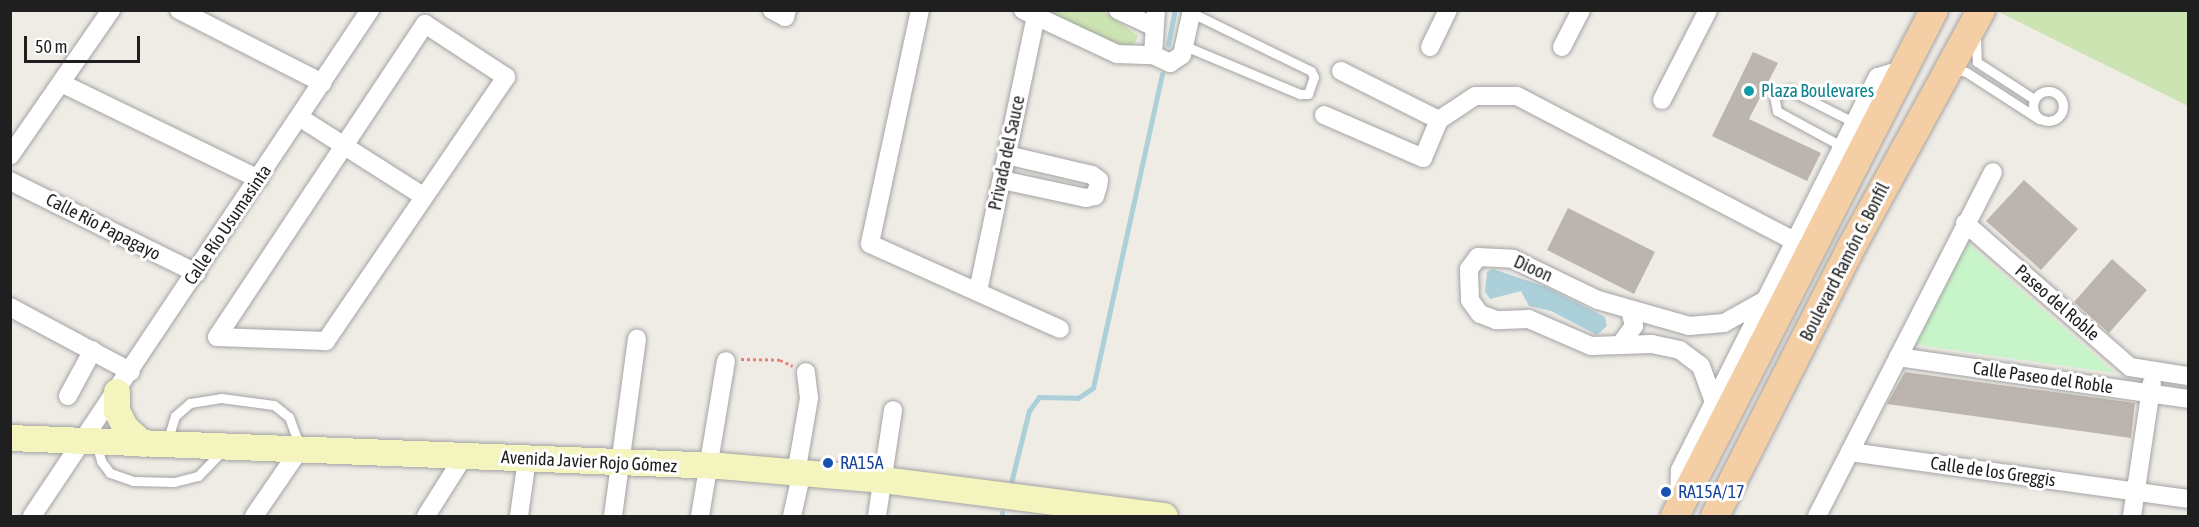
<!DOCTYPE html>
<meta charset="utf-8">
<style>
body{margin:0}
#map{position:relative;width:2199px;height:527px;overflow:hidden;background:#efece6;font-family:"Asap Condensed",sans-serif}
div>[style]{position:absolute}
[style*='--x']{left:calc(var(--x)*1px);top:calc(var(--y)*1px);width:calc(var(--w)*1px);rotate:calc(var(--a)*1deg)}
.grass>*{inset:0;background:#cce4b1}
.park>*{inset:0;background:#c7f5c9}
.water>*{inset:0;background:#abd0d9}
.stream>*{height:4.5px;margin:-2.25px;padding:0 2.25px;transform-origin:2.25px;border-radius:2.25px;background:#abd0d9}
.building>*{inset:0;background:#bcb5af}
.path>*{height:3px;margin-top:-1.5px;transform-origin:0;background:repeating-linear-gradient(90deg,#ed7f79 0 3px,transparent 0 6px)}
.roads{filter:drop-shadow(0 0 2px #a3a3a3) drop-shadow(0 0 2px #a3a3a3)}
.lane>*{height:9px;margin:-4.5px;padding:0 4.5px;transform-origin:4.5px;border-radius:4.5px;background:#fff}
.lane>.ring{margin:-4.5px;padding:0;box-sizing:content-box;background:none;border:9px solid #fff;border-radius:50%}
.street>*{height:18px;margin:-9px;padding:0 9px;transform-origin:9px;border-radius:9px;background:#fff}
.secondary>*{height:26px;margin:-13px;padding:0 13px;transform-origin:13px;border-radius:13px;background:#f4f4bf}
.primary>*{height:28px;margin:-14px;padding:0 14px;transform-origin:14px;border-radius:14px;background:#f4cfa6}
.dots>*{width:16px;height:16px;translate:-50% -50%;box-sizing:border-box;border:3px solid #fff;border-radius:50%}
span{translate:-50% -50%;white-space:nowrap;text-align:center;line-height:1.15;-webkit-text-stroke:6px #fff;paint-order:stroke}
.culture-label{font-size:18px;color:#0d838f}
.left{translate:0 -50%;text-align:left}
.street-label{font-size:18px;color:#1f1f1f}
.transit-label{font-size:18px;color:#164399}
.frame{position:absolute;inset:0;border:12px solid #1f1f1f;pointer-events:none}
.scale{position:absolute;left:24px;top:36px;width:116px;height:27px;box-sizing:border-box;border:3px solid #1f1f1f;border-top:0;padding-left:8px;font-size:18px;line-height:21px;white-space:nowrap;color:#1f1f1f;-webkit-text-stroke:4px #fff;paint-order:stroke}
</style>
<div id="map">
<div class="grass">
<div style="clip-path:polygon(1045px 11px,1103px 11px,1138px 36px,1133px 46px,1121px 46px)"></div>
<div style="clip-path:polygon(1997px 11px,2188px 11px,2188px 106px)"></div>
</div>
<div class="park">
<div style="clip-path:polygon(1965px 241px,2115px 373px,1911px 344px)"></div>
</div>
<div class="water">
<div style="clip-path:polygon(1493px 269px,1546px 287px,1605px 317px,1607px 326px,1597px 335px,1551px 311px,1529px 306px,1521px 291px,1490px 299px,1485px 292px,1487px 272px)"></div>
</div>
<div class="stream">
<div style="--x:1168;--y:45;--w:36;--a:-79"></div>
<div style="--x:1010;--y:487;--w:78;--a:-76"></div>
<div style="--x:1029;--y:411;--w:17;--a:-54"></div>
<div style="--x:1039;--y:397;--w:39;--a:1"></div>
<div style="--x:1078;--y:398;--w:18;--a:-34"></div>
<div style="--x:1093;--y:388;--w:321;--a:-77.6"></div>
<div style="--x:1002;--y:516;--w:3;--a:-90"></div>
</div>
<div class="building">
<div style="clip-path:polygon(1753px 52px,1778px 63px,1749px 119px,1821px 153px,1807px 181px,1712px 136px)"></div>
<div style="clip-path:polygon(2024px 180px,2078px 229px,2041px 270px,1986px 221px)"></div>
<div style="clip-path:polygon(1568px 208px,1655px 252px,1634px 294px,1547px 250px)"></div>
<div style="clip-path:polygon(2112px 259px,2147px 290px,2109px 333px,2074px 302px)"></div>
<div style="clip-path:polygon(1905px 372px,2135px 403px,2131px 438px,1887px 404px)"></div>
</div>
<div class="path">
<div style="--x:741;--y:359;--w:39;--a:1"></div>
<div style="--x:780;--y:360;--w:14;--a:25"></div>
</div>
<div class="roads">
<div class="lane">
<div style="--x:1976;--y:38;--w:24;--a:88"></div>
<div style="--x:1977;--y:62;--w:68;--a:33"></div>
<div style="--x:1185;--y:46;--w:125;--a:22.7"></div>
<div style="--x:1300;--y:94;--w:8;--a:0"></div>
<div style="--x:1308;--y:94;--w:18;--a:-71"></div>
<div style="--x:1314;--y:77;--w:7;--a:-117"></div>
<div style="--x:1311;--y:71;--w:132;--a:-154"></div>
<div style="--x:1954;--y:69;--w:12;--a:14"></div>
<div style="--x:1966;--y:72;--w:87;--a:32.8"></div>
<div class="ring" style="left:2033px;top:91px;width:21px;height:21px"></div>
<div style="--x:1843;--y:147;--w:75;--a:-151.4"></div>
<div style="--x:1777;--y:111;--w:16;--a:-101"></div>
<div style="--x:1774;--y:95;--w:17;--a:-17"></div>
<div style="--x:1790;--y:90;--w:73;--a:26.9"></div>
<div style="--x:167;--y:442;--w:27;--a:-73"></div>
<div style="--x:175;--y:416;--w:20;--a:-41"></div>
<div style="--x:190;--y:403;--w:31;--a:-9"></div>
<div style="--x:221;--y:398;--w:53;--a:7.5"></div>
<div style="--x:274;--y:405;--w:19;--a:39"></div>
<div style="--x:289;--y:417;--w:33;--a:70"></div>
<div style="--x:96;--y:443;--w:19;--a:74"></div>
<div style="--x:101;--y:461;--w:15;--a:53"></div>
<div style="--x:110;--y:473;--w:24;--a:19"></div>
<div style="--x:133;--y:481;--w:41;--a:1.4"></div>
<div style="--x:174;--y:482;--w:25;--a:-14"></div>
<div style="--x:198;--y:476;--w:36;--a:-46"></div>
</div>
<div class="street">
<div style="--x:179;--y:10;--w:161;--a:27"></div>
<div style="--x:772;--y:10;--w:15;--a:28"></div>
<div style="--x:785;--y:17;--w:7;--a:-74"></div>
<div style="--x:920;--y:10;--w:239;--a:102.1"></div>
<div style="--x:870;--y:244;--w:208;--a:24.1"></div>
<div style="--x:1023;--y:10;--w:104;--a:25.1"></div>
<div style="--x:1117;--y:54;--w:36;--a:2"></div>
<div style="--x:1153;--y:55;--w:19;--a:25"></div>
<div style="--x:1170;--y:63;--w:14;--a:-34"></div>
<div style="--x:1182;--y:55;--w:46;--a:-77.5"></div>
<div style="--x:1118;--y:10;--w:38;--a:25"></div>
<div style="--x:425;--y:24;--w:97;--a:33.2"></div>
<div style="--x:506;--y:77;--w:320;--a:124.3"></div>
<div style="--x:326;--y:341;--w:109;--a:-177.9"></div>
<div style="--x:217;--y:337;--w:376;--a:-56.4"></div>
<div style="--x:1430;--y:47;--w:41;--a:-64.1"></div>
<div style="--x:1562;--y:47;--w:42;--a:-62.8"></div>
<div style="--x:1153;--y:55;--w:45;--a:-86.2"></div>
<div style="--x:1341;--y:71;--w:110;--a:26.6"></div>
<div style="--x:61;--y:83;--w:220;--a:25.9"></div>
<div style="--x:1662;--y:100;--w:101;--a:-62.9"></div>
<div style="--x:1324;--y:115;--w:108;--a:23.5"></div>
<div style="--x:1423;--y:158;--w:41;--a:-67.2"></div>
<div style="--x:1439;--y:120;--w:43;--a:-33.7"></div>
<div style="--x:1475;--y:96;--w:42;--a:0"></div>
<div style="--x:1517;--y:96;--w:334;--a:27.6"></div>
<div style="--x:299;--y:117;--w:147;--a:32.5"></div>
<div style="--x:10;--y:156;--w:178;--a:-55.3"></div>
<div style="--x:1002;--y:180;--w:86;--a:12.1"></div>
<div style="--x:1086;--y:198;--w:9;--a:-13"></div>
<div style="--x:1095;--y:196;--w:10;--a:-73"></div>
<div style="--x:1098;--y:186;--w:6;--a:-81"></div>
<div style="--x:1099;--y:180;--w:9;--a:-144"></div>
<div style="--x:1092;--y:175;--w:87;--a:-166.8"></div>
<div style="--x:10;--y:181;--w:208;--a:26.3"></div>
<div style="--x:1965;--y:223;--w:219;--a:41.1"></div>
<div style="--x:2130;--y:367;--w:59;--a:8.8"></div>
<div style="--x:978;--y:291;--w:281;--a:-78.1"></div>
<div style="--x:10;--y:307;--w:137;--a:28.2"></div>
<div style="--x:1620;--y:345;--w:24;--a:-54"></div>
<div style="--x:1634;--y:326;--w:16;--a:-104"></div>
<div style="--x:1898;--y:357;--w:293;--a:8.2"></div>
<div style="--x:68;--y:396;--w:52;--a:-61.5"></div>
<div style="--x:1714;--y:402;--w:38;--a:-110"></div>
<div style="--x:1701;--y:366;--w:26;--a:-143"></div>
<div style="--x:1680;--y:350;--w:29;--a:-168"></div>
<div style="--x:1652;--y:344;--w:61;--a:178.1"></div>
<div style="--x:1591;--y:346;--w:68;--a:-156.5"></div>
<div style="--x:1529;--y:319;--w:33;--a:178"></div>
<div style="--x:1496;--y:320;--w:17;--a:-159"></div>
<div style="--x:1480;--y:314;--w:17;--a:-126"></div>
<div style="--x:1470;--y:300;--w:31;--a:-92"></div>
<div style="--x:1469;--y:269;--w:15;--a:-53"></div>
<div style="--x:1478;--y:257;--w:35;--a:3"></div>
<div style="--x:1513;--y:259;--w:94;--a:25.8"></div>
<div style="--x:1598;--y:300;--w:95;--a:15.9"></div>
<div style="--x:1689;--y:326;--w:35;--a:-5"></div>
<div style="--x:1724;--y:323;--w:49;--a:-29.2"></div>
<div style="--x:1850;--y:452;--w:341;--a:7.9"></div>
<div style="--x:1679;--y:498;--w:28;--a:-88"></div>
<div style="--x:1680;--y:470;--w:440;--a:-63.3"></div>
<div style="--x:1878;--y:77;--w:27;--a:-17"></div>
<div style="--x:32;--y:516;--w:609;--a:-56.26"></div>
<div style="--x:254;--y:516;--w:81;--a:-55.5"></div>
<div style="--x:426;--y:516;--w:71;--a:-57.7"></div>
<div style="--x:519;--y:516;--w:58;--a:-82"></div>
<div style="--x:613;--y:516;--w:179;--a:-82.3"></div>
<div style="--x:700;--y:516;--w:157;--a:-80.5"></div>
<div style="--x:792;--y:516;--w:45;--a:-77.2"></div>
<div style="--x:802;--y:472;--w:11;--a:-112"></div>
<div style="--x:798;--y:462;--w:65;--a:-80.2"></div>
<div style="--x:809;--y:398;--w:26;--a:-97"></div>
<div style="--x:877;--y:516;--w:107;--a:-81.4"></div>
<div style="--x:1817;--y:516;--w:386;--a:-62.9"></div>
<div style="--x:2132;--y:516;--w:135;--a:-81.5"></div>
</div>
<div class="secondary">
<div style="--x:117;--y:392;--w:19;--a:90"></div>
<div style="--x:117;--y:411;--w:18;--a:63"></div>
<div style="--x:125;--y:427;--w:25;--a:43"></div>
<div style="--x:10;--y:438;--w:711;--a:2.26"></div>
<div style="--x:720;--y:466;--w:164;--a:4.9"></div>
<div style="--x:883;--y:480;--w:284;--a:7.3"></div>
</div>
<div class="primary">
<div style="--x:1675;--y:516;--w:568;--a:-62.89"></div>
<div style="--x:1715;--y:516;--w:303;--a:-63.1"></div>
<div style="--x:1852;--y:246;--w:269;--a:-61.3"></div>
</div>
</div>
<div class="dots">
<div style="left:1749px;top:91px;background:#0f9aa8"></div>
<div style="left:828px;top:463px;background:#1a4fb4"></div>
<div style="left:1666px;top:492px;background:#1a4fb4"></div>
</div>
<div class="culture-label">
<span class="left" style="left:1761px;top:91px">Plaza Boulevares</span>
</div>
<div class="street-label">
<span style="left:1007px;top:153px;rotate:-78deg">Privada del Sauce</span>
<span style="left:228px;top:225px;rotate:-56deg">Calle Río Usumasinta</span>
<span style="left:103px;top:227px;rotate:27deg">Calle Río Papagayo</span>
<span style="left:1845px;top:262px;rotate:-63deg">Boulevard Ramón G. Bonfil</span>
<span style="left:1533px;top:269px;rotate:24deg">Dioon</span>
<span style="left:2057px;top:303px;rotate:41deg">Paseo del Roble</span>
<span style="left:2043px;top:378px;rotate:8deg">Calle Paseo del Roble</span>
<span style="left:589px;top:462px;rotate:3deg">Avenida Javier Rojo Gómez</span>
<span style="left:1993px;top:472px;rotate:8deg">Calle de los Greggis</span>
</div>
<div class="transit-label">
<span class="left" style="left:840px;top:463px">RA15A</span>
<span class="left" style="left:1678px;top:492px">RA15A/17</span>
</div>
<div class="frame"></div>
<div class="scale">50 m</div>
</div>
